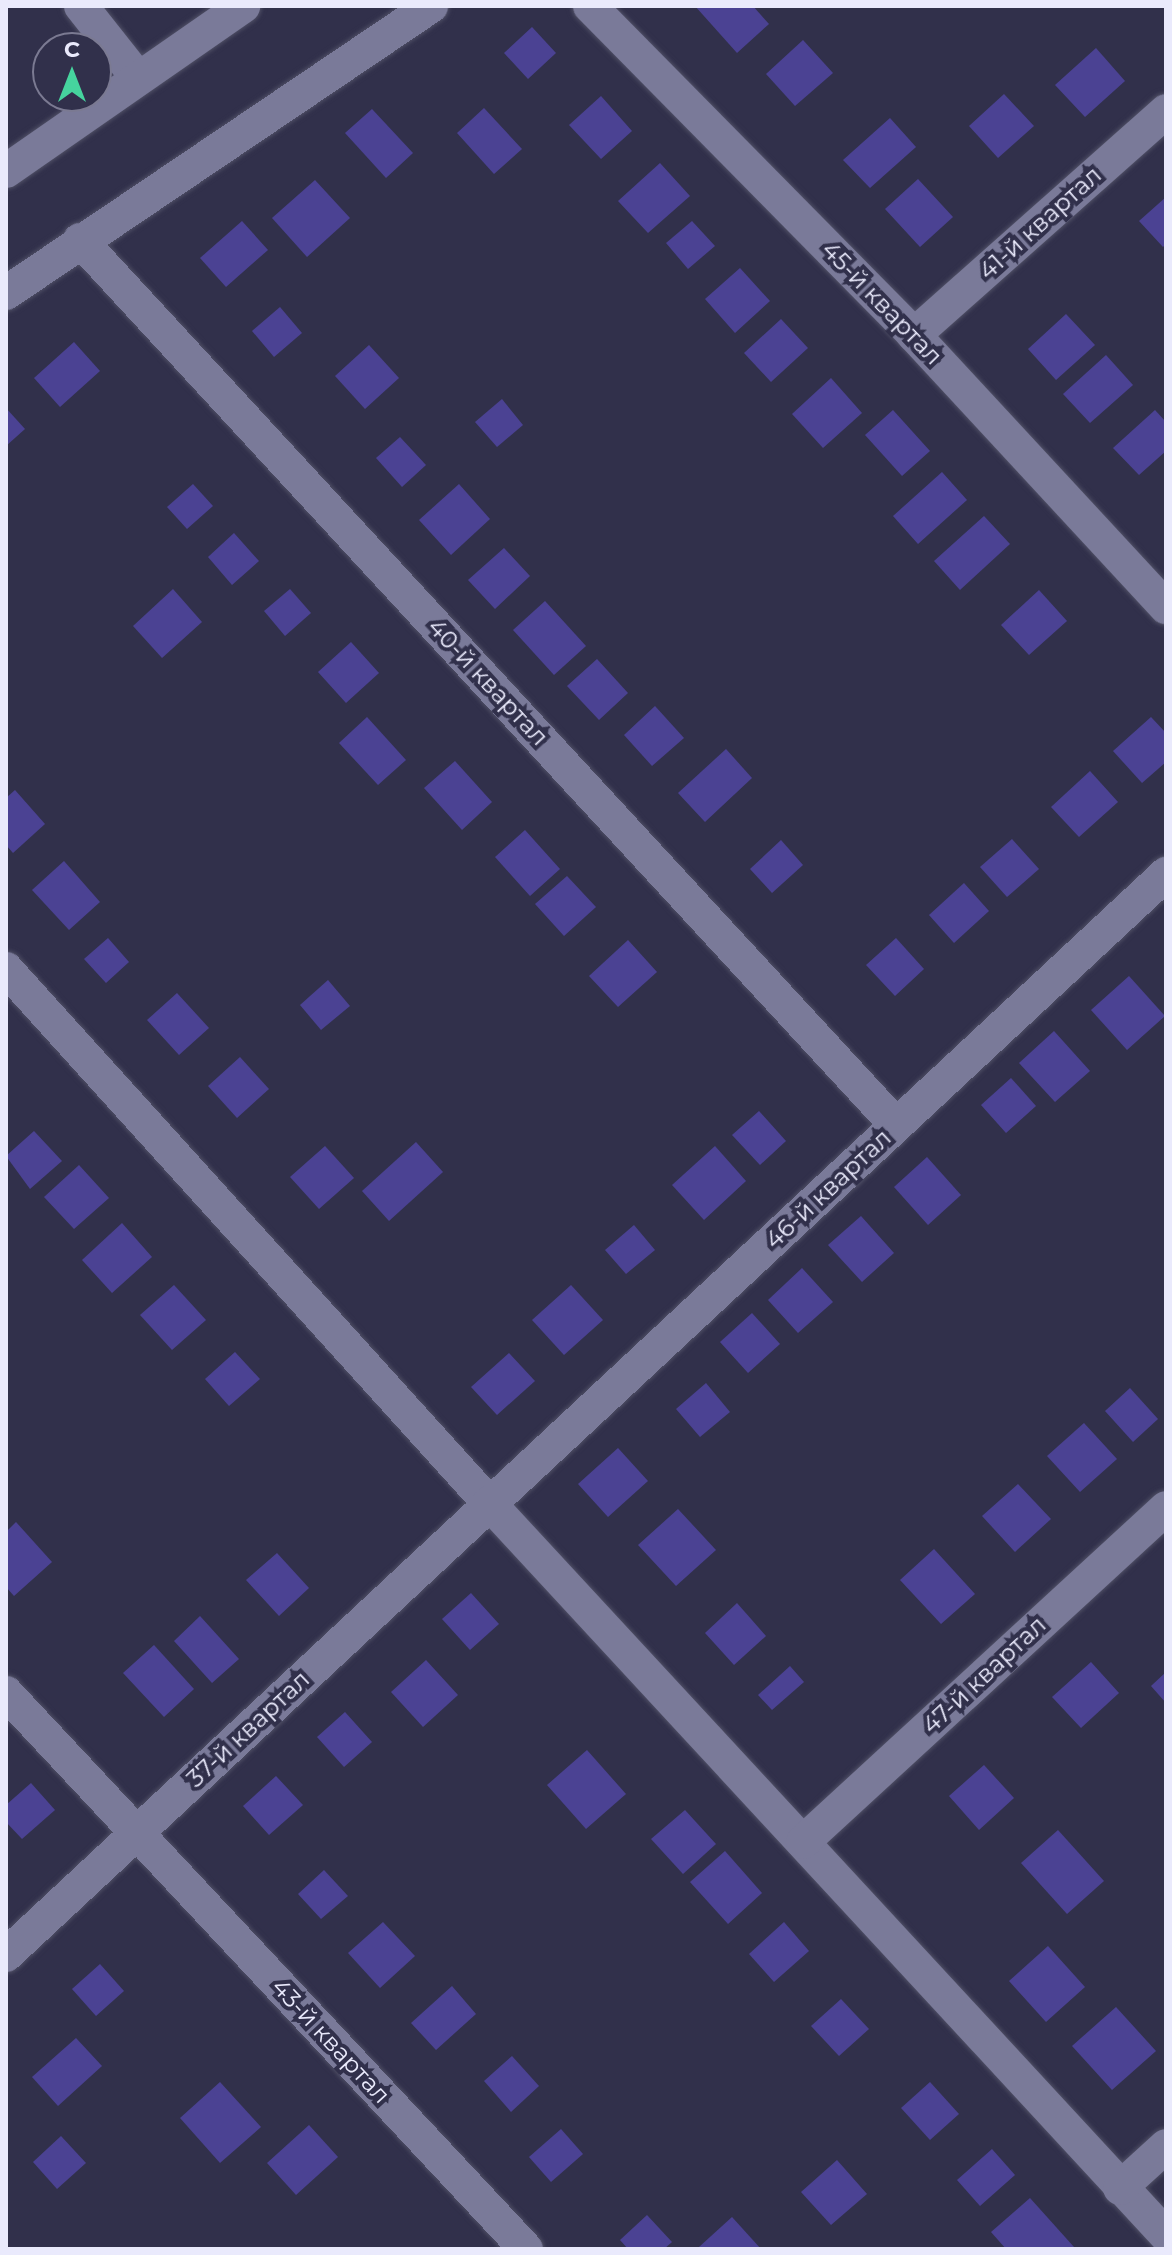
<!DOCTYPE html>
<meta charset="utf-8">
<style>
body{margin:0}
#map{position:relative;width:1172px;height:2255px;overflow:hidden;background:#31304b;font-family:Montserrat,sans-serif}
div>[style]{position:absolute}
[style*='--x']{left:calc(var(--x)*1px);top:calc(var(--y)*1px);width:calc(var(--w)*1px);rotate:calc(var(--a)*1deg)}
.building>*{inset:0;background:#4b4293}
.roads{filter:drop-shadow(0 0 2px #4f4f65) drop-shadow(0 0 2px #4f4f65)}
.minor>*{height:34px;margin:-17px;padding:0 17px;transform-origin:17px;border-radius:17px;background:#7a7a99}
span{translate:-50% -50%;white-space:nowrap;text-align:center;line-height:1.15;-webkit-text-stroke:8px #31304b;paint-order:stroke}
.street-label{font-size:24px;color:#eaeafc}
.frame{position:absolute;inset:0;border:8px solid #eaeafc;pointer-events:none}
.north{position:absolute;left:32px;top:32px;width:80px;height:80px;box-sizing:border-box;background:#31304b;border:2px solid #7b7a92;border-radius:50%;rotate:0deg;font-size:22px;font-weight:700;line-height:32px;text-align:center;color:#eaeafc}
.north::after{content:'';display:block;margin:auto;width:28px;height:36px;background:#46d49e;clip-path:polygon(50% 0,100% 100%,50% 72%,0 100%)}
</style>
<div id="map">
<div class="building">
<div style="clip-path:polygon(695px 6px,753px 6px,769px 24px,737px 53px)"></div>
<div style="clip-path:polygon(532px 27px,556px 53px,528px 79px,504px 53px)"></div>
<div style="clip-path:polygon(803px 40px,833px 73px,795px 106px,766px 74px)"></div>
<div style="clip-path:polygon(1096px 48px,1125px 81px,1085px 117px,1055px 85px)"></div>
<div style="clip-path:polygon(1004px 94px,1034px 126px,998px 158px,969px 126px)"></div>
<div style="clip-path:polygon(601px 96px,632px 131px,601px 159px,569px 125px)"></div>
<div style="clip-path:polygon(484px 108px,522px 149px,494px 174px,457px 133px)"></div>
<div style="clip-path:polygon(372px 109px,413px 153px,386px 178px,345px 133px)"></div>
<div style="clip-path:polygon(890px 118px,916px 147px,870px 188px,843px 160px)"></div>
<div style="clip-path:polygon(660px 163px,690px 196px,648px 233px,618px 201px)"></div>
<div style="clip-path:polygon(918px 179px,953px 217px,920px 247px,885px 209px)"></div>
<div style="clip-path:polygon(315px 180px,350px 218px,307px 257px,272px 218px)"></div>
<div style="clip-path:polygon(1166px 197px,1166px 244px,1163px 247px,1139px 221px)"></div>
<div style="clip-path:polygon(242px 221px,268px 250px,226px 287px,200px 258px)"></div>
<div style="clip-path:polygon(692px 221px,715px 246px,688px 269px,666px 243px)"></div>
<div style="clip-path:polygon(740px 268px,770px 301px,735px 333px,705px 299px)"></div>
<div style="clip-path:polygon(280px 307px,302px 333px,274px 357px,252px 331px)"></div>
<div style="clip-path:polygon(1066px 314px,1095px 345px,1056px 380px,1028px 349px)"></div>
<div style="clip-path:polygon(781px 319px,808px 348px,771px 382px,744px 353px)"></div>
<div style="clip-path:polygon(74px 342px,100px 371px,60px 407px,34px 378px)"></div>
<div style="clip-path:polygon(369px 345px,399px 378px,365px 409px,335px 376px)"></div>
<div style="clip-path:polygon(1106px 355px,1133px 385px,1090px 423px,1063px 394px)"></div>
<div style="clip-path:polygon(831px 378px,862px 413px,823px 448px,792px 414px)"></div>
<div style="clip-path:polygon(502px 399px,523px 425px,497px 447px,475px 422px)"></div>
<div style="clip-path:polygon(6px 408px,25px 429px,6px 446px)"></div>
<div style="clip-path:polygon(893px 410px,930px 451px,902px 476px,865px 435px)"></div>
<div style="clip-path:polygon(1155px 410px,1166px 422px,1166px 451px,1139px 475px,1113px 448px)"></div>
<div style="clip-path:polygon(400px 437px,426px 465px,402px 487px,376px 458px)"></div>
<div style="clip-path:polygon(942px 472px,967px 500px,918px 544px,893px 516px)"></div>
<div style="clip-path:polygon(193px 484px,213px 506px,187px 529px,167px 507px)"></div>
<div style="clip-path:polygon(459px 484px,490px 519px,451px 555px,419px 520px)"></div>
<div style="clip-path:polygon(984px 516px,1010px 544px,960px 590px,934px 561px)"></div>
<div style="clip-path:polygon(234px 533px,259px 561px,232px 585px,208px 557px)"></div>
<div style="clip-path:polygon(504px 548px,530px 576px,495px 609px,468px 580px)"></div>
<div style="clip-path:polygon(173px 589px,202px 622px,162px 658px,133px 626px)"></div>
<div style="clip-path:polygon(290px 589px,311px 613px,285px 636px,264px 611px)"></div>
<div style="clip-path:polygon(1039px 590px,1067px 621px,1029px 655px,1001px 625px)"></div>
<div style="clip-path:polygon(545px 601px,586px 646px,554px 675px,513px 630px)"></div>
<div style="clip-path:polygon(351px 642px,379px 673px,346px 703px,318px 672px)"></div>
<div style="clip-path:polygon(597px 659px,628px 693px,599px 720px,567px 686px)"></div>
<div style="clip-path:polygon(655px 706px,684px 738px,652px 766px,624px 735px)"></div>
<div style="clip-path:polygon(367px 717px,406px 760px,378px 785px,339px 743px)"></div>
<div style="clip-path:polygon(1151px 717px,1166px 733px,1166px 762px,1142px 783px,1113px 751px)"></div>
<div style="clip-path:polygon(726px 749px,752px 778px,705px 822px,678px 793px)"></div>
<div style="clip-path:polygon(455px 761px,492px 802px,462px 830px,424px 788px)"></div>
<div style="clip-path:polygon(1090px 771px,1118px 802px,1079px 837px,1051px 807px)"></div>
<div style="clip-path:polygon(15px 790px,45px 824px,13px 853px,6px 845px,6px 798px)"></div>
<div style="clip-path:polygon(525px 830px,560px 869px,530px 896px,495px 857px)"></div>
<div style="clip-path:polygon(1012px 839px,1039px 869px,1007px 897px,980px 867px)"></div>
<div style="clip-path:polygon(781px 840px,803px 865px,772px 893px,750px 869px)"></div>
<div style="clip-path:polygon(64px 861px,100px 902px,69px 930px,32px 890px)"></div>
<div style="clip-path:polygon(567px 876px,596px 907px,564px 936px,535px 904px)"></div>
<div style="clip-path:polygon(964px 883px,989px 911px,954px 943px,929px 915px)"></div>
<div style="clip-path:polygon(108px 938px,129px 962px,106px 983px,84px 959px)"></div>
<div style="clip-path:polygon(896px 938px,924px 969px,895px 996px,866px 965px)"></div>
<div style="clip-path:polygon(628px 940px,657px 972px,618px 1007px,589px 976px)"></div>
<div style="clip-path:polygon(1129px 976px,1165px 1016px,1127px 1050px,1091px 1010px)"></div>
<div style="clip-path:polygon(328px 980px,350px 1006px,321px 1030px,300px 1005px)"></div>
<div style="clip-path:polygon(177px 993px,209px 1028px,179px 1055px,147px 1020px)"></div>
<div style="clip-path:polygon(1054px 1031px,1090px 1071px,1055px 1102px,1019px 1063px)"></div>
<div style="clip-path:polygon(240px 1057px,269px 1089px,237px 1118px,208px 1086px)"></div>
<div style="clip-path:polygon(1011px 1078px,1036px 1106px,1006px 1133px,981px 1105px)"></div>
<div style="clip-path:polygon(759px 1111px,786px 1141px,760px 1165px,732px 1135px)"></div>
<div style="clip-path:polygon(34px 1131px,62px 1161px,30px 1189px,6px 1156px)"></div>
<div style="clip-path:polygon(416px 1142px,443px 1172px,389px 1221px,362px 1191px)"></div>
<div style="clip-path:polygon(325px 1146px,354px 1178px,319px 1209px,290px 1177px)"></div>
<div style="clip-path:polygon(715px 1146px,746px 1181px,704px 1220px,672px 1185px)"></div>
<div style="clip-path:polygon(927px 1157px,961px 1195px,928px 1225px,894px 1187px)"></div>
<div style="clip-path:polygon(79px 1165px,109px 1198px,74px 1229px,44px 1197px)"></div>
<div style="clip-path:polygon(861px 1216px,894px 1253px,862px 1282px,828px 1245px)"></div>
<div style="clip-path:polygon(122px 1223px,152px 1257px,112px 1293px,82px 1260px)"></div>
<div style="clip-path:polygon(634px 1225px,655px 1250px,626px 1274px,605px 1250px)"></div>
<div style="clip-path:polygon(802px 1268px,833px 1302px,798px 1333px,768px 1300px)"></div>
<div style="clip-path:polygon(174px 1285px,206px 1320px,172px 1350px,140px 1315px)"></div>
<div style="clip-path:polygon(571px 1285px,603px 1320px,564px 1355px,532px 1320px)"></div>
<div style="clip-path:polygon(752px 1313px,780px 1344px,748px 1373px,720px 1342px)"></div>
<div style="clip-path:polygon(235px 1352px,260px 1379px,229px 1406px,205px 1379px)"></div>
<div style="clip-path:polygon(509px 1353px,535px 1381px,497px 1415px,471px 1387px)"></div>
<div style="clip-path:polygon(706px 1383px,730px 1412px,700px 1437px,676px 1409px)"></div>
<div style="clip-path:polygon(1130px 1388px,1158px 1419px,1133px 1442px,1105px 1411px)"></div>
<div style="clip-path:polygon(1084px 1423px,1117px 1459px,1080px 1492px,1047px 1456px)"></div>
<div style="clip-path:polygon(618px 1448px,648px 1481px,608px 1517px,578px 1484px)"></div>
<div style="clip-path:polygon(1018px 1484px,1051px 1519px,1015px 1552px,982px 1516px)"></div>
<div style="clip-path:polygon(678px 1509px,716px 1550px,676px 1586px,638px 1545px)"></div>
<div style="clip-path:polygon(16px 1522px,52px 1562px,14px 1596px,6px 1587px,6px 1532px)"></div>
<div style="clip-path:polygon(934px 1549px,975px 1594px,941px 1624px,900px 1580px)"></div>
<div style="clip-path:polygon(277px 1553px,309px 1588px,279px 1616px,246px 1580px)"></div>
<div style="clip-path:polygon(471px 1593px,499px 1624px,470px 1650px,442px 1619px)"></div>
<div style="clip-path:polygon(737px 1603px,766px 1636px,734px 1665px,705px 1633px)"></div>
<div style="clip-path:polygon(200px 1616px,239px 1659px,212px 1683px,174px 1641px)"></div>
<div style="clip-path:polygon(154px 1645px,194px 1689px,164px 1717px,123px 1673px)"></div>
<div style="clip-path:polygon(426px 1660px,458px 1695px,423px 1727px,391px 1692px)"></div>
<div style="clip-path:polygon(1091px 1662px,1119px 1693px,1081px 1728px,1052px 1697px)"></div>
<div style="clip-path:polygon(790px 1666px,804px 1682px,772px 1710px,758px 1695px)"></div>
<div style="clip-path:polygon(1166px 1672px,1166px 1703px,1151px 1686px)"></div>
<div style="clip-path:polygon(345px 1712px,372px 1742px,344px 1767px,317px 1737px)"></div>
<div style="clip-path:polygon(587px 1750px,626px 1794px,586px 1829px,547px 1785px)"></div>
<div style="clip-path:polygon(984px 1765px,1014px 1798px,979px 1830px,949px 1796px)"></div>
<div style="clip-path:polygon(276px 1776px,303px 1805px,269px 1835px,243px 1806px)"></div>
<div style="clip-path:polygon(31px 1783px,55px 1810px,22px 1839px,6px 1822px,6px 1805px)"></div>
<div style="clip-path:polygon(685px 1810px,716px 1844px,683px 1874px,651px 1839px)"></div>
<div style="clip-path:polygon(1058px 1830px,1104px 1881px,1067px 1914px,1021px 1863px)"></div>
<div style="clip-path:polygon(725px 1851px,762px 1893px,728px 1924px,690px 1882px)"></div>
<div style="clip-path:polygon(324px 1870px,348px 1896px,321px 1919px,298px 1894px)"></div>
<div style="clip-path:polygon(383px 1922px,415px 1956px,380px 1988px,348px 1953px)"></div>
<div style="clip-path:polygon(784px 1922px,809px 1951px,774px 1982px,749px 1954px)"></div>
<div style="clip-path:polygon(1048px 1946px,1085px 1987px,1046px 2022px,1009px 1981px)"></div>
<div style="clip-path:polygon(100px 1964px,124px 1991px,96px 2016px,72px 1989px)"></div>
<div style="clip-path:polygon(452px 1986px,476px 2014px,436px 2050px,411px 2023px)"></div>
<div style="clip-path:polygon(841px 1999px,869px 2029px,839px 2056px,811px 2026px)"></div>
<div style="clip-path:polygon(1116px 2007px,1156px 2051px,1112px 2090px,1072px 2046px)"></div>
<div style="clip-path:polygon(76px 2038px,102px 2066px,58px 2106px,32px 2077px)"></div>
<div style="clip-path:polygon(512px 2056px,539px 2086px,511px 2112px,484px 2081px)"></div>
<div style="clip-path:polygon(220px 2082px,261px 2127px,220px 2163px,180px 2118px)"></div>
<div style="clip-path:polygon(930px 2082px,959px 2114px,930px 2140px,901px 2108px)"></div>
<div style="clip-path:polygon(309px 2125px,338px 2157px,296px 2195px,267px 2163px)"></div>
<div style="clip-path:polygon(561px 2129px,583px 2154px,551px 2182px,529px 2157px)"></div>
<div style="clip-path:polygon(61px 2136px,86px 2163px,57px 2189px,33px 2162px)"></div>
<div style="clip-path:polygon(992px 2149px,1015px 2175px,980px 2206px,957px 2180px)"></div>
<div style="clip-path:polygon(837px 2160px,867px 2194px,831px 2225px,801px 2192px)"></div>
<div style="clip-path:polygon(1030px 2198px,1074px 2247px,1073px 2249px,1006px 2249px,991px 2232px)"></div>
<div style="clip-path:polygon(647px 2215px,672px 2242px,664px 2249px,628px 2249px,620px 2240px)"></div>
<div style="clip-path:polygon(732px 2217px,761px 2249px,700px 2249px,699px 2247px)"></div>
</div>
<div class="roads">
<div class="minor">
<div style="--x:81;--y:6;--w:90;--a:51.7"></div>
<div style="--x:590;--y:6;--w:462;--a:45.4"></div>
<div style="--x:914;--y:335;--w:371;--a:47.2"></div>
<div style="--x:6;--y:171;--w:289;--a:-34.8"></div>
<div style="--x:80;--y:240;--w:1204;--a:47.32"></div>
<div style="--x:6;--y:293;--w:513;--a:-34.03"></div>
<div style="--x:914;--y:335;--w:337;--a:-41.6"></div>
<div style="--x:6;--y:969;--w:720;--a:47.87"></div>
<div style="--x:489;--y:1503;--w:997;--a:47.24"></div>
<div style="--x:6;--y:1693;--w:761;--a:46.92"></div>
<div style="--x:803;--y:1842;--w:493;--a:-42.6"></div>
<div style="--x:6;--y:1955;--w:1586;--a:-42.98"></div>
<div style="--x:1120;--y:2188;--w:62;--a:-42.4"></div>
</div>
</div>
<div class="street-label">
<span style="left:1040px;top:223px;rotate:-42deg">41-й квартал</span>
<span style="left:882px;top:303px;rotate:46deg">45-й квартал</span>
<span style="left:488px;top:682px;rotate:47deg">40-й квартал</span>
<span style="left:828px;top:1189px;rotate:-43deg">46-й квартал</span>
<span style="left:984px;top:1675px;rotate:-43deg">47-й квартал</span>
<span style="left:248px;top:1729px;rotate:-43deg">37-й квартал</span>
<span style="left:331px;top:2041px;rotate:47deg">43-й квартал</span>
</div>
<div class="frame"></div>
<div class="north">С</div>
</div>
